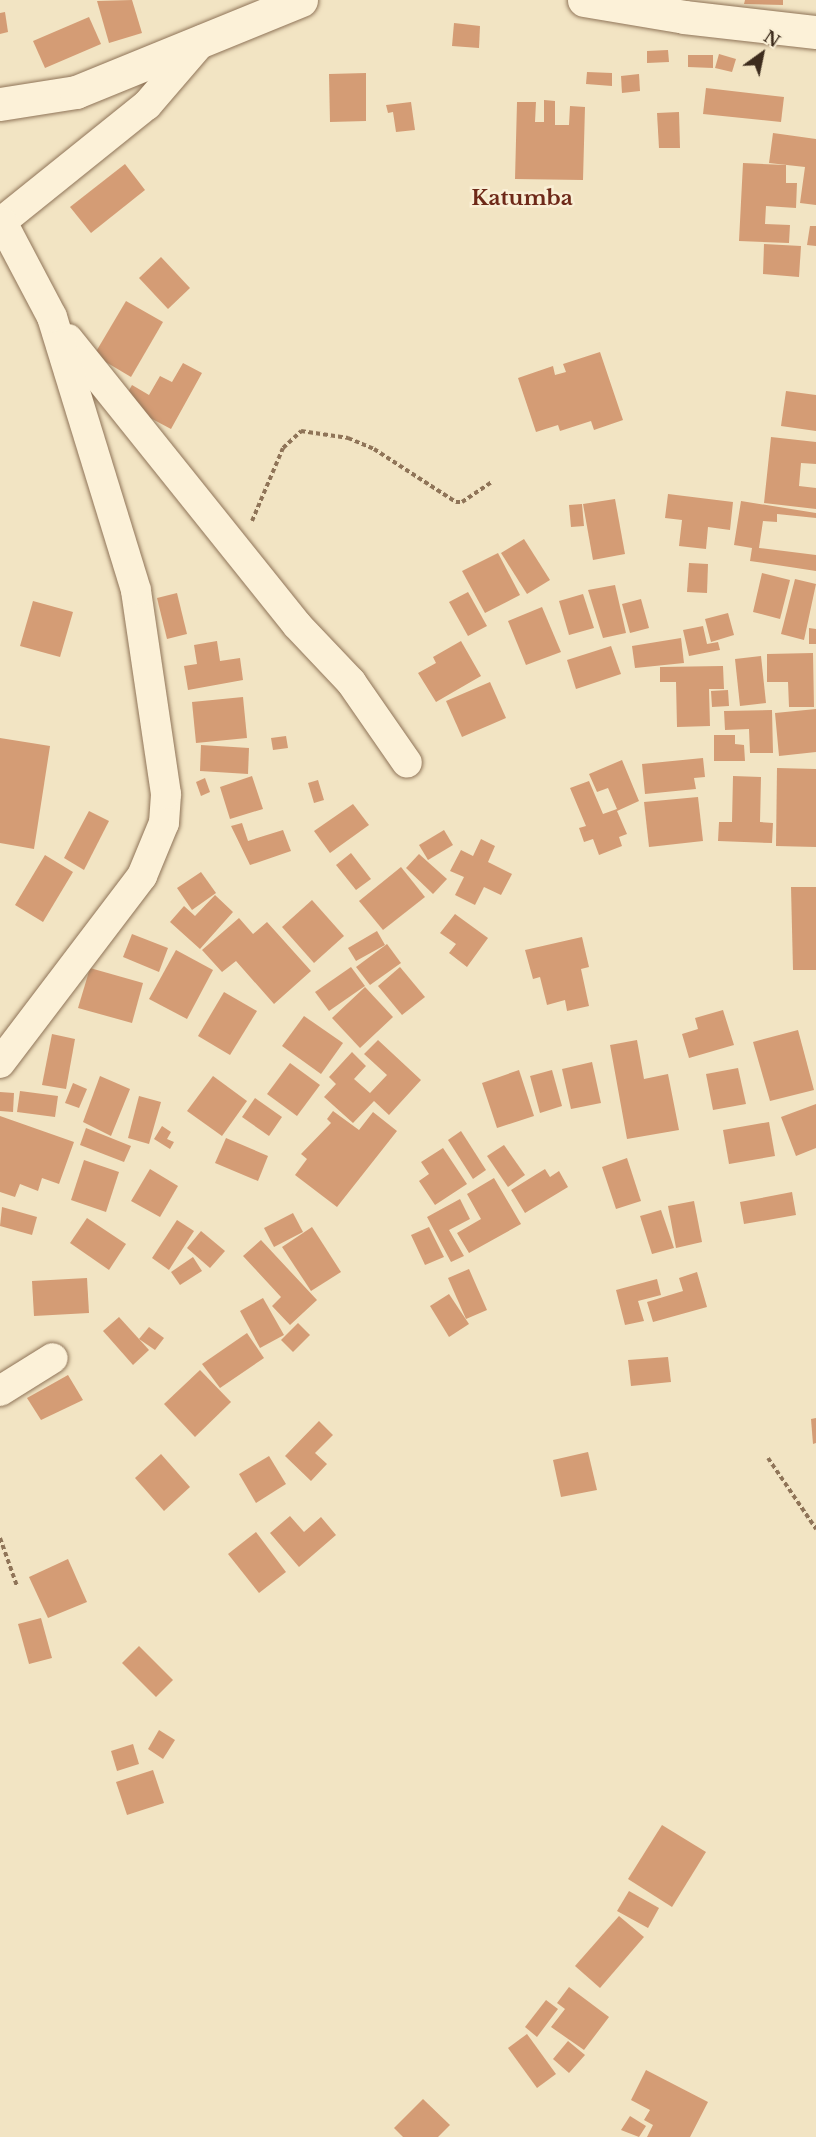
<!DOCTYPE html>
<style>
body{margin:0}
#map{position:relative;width:816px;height:2137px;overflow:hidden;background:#f2e4c3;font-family:"Libre Baskerville",serif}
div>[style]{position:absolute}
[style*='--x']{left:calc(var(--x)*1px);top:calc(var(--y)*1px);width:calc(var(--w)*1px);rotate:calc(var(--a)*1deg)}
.building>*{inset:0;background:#d49c75}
.path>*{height:4px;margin-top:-2px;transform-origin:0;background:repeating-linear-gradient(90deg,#8f7458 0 4.5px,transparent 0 7.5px)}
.roads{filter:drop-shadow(0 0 2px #8f7458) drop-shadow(0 0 2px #8f7458)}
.minor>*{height:30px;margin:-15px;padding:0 15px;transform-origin:15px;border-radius:15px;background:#fcf1d8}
.tertiary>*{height:33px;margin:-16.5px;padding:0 16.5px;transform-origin:16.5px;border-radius:16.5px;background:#fcf1d8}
span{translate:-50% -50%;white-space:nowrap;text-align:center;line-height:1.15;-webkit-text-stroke:5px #f9eed4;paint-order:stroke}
.quarter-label{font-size:21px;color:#6e2918;font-weight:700}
.north{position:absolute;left:732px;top:24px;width:60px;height:60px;-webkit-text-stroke:4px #f9eed4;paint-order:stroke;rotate:33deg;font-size:16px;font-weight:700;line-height:24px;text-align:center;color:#3d2c1d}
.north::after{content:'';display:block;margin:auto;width:21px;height:27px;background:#3d2c1d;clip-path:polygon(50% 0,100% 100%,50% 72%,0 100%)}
</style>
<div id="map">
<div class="building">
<div style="clip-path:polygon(132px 0,142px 33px,109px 43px,97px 1px)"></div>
<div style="clip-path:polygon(745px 0,783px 0,783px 5px,744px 4px)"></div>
<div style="clip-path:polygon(5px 12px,8px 32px,0 34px,0 13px)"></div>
<div style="clip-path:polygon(89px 17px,101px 44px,45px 68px,33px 41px)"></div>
<div style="clip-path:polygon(454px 23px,480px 26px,479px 48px,452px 46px)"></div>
<div style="clip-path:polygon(668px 50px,669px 62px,647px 63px,647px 51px)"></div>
<div style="clip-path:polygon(719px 54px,736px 59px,732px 72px,715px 68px)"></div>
<div style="clip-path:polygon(688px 55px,713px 55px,713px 68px,688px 67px)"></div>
<div style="clip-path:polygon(587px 72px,612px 73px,612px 86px,586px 84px)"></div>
<div style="clip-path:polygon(366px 73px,366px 121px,330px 122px,329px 74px)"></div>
<div style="clip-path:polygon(639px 74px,640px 91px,622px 93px,621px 76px)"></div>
<div style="clip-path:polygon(706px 88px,784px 97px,781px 122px,703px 114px)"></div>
<div style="clip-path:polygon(544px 100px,555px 101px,555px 125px,569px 125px,570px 106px,585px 107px,583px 180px,515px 179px,517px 102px,536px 102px,535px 122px,544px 122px)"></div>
<div style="clip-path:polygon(411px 102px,415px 130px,396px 132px,393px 112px,388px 113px,386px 105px)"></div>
<div style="clip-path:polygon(679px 112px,680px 148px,659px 148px,657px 113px)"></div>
<div style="clip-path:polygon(773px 133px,816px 139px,816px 205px,800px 203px,805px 167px,769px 163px)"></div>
<div style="clip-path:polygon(743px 163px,786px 165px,786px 183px,797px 183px,796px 208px,766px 206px,765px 224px,790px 225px,789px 243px,739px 241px)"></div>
<div style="clip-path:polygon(125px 164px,145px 190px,91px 233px,70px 207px)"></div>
<div style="clip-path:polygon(810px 226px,816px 226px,816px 246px,807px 245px)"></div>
<div style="clip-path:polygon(764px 244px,801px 246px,799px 277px,763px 274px)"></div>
<div style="clip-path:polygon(161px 257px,190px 288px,168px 309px,139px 278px)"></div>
<div style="clip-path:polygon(126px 301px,163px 322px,131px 377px,94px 355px)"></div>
<div style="clip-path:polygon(600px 352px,623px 420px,594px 430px,591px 421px,560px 431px,558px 425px,536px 432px,518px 378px,553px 366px,555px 375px,566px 372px,563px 364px)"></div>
<div style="clip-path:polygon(183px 363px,202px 373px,171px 429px,122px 403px,132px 385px,149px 395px,160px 376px,172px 382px)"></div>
<div style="clip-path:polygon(786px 391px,816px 395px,816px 431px,781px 426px)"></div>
<div style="clip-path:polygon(771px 437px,816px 442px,816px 464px,801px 463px,799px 486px,816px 488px,816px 509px,764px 503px)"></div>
<div style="clip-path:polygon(668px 494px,733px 502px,730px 530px,708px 527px,706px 549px,679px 546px,682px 520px,665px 518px)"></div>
<div style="clip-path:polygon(615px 499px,625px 554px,593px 560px,583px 504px)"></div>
<div style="clip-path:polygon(741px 501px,816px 513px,816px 518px,777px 514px,777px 522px,763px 521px,759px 548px,816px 555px,816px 571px,750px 561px,752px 548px,734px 545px)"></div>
<div style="clip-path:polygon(582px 504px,584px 526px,571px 527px,569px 505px)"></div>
<div style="clip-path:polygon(524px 539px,550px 580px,527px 594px,501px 553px)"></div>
<div style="clip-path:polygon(498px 553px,520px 595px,485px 613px,462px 571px)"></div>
<div style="clip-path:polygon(689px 563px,708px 564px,707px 593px,687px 592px)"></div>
<div style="clip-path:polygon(762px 573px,790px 580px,780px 619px,753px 612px)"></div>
<div style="clip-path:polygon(795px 579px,816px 584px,804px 640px,781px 634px)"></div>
<div style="clip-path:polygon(615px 585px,626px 633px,603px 638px,588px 590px)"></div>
<div style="clip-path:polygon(468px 592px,487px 626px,468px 636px,449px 602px)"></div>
<div style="clip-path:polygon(177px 593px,187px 634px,167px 639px,157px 598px)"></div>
<div style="clip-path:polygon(583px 594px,594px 628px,569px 635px,559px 601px)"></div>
<div style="clip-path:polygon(641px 599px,649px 628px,630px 633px,622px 604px)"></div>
<div style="clip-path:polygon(33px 601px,73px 612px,60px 657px,20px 646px)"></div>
<div style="clip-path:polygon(542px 607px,561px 652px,526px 665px,508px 621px)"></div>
<div style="clip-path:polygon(728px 613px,734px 635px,711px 642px,705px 619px)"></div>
<div style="clip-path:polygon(703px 626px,707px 644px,718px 642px,720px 650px,689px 656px,683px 630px)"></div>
<div style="clip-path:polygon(809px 628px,816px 629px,816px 644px,809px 644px)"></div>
<div style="clip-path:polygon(681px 638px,684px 663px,635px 668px,632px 646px)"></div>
<div style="clip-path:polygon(217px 641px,220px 661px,240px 658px,243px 680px,188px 690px,184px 666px,197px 664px,194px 645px)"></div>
<div style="clip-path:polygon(461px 641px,481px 676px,436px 702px,418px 673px,436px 663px,433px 657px)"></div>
<div style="clip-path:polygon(611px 646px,621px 674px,576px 689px,567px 660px)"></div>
<div style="clip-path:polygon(813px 653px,814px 707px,789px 707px,788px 682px,767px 682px,767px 654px)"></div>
<div style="clip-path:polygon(761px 656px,766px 703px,740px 706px,735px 659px)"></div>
<div style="clip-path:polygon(723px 666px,724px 689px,709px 689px,710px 726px,677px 727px,676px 682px,660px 682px,660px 667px)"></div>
<div style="clip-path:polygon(490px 682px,506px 718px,462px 737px,446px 701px)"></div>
<div style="clip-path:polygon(728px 690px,729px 706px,712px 707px,711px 691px)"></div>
<div style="clip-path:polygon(243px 697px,247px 738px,196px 743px,192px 702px)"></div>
<div style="clip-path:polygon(816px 709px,816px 752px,779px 756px,775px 713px)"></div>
<div style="clip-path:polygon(772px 710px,773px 753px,750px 753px,749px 729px,725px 730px,724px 711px)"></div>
<div style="clip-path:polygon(714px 735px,735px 735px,735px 744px,744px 745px,745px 761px,714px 761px)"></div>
<div style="clip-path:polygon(286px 736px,288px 748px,273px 750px,271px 738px)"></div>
<div style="clip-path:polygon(0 738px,50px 746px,34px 849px,0 843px)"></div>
<div style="clip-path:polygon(201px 745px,249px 748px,248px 774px,200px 771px)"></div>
<div style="clip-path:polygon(703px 758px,705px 777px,694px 778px,696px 789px,645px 794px,642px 764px)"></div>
<div style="clip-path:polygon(622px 760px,639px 801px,617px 811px,627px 834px,619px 837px,622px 846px,599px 855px,593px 839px,584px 842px,579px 828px,586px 826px,570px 788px,589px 781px,603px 814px,617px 809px,608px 788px,597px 792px,589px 774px)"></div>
<div style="clip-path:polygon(777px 768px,816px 769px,816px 847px,776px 846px)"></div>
<div style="clip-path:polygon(252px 776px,263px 809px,230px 819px,220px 787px)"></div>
<div style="clip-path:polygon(733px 776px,761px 777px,760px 822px,773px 823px,772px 843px,718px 841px,719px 822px,732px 822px)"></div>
<div style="clip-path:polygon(205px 778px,210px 792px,201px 796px,196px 782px)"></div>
<div style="clip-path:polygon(318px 780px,324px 800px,314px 803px,308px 783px)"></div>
<div style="clip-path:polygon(698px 797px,703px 841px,649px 847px,644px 802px)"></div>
<div style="clip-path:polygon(353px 804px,369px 825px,330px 853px,314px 831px)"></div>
<div style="clip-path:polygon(89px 811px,109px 821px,84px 870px,64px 858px)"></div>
<div style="clip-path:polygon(242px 823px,248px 841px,283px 830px,291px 851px,250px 865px,231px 826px)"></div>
<div style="clip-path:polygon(444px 830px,453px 845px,428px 860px,419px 845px)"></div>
<div style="clip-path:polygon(481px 839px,495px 846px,488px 862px,512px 874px,501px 895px,484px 887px,475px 905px,455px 895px,464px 877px,450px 871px,461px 850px,473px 856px)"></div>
<div style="clip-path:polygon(351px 853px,371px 879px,356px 890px,336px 865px)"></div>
<div style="clip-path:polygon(419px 854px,447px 879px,433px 894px,406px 868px)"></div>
<div style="clip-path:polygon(45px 855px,73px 872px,43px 922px,15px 905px)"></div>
<div style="clip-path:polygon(401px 867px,425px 897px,383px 930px,359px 901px)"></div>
<div style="clip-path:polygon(201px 872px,216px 893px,192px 910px,177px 888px)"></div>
<div style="clip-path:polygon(791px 887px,816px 887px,816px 970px,793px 970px)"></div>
<div style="clip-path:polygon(215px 895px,233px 912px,200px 949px,170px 922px,184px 906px,195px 916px)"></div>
<div style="clip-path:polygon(312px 900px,344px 936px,314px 963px,282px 927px)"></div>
<div style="clip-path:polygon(455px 914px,488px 938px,467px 967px,449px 953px,456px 944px,440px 933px)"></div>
<div style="clip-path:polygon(239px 918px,253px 934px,267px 922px,311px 971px,274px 1004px,236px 961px,222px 972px,202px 950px)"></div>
<div style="clip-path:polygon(377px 931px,385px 945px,356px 961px,348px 948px)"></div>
<div style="clip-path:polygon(132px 934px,168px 948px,159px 972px,123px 957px)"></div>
<div style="clip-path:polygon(582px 937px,589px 967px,581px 969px,589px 1006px,567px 1011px,565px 1000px,547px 1005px,540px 977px,533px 979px,525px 950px)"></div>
<div style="clip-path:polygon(387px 944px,401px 963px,370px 985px,356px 967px)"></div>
<div style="clip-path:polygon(176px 950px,213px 970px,187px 1019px,149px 999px)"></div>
<div style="clip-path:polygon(351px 967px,365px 986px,329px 1011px,315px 992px)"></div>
<div style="clip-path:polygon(400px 967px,425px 997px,402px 1015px,378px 986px)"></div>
<div style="clip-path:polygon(90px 968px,143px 983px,132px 1023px,78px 1008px)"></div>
<div style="clip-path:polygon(365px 987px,393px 1017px,360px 1048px,332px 1018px)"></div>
<div style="clip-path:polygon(224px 992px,257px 1011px,230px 1055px,198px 1036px)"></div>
<div style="clip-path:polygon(723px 1010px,734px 1045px,689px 1058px,682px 1034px,698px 1029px,695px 1018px)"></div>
<div style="clip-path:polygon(304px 1016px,343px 1043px,321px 1074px,282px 1046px)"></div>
<div style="clip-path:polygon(798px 1030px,814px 1090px,770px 1101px,753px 1042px)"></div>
<div style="clip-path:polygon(52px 1034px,75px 1039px,66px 1089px,42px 1085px)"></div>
<div style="clip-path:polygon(378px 1040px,421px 1080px,389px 1115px,374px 1101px,353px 1123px,324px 1097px,336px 1084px,329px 1077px,352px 1052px,366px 1066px,354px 1079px,370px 1093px,387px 1075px,364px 1054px)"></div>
<div style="clip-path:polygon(637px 1040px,644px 1079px,668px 1074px,679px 1130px,627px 1139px,610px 1045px)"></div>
<div style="clip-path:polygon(592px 1062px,601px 1103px,571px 1109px,562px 1069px)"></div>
<div style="clip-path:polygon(290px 1063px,320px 1085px,297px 1116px,267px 1094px)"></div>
<div style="clip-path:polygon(738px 1068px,746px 1104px,713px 1110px,706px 1074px)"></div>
<div style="clip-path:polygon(519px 1070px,534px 1116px,497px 1128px,482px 1083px)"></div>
<div style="clip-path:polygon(552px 1070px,562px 1106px,540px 1113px,530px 1076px)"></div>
<div style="clip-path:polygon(100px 1076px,130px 1089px,111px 1136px,83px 1122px)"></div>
<div style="clip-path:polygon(213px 1076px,247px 1101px,222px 1136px,187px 1111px)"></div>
<div style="clip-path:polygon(73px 1083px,87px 1089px,79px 1108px,65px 1103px)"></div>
<div style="clip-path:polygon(20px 1091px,58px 1096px,55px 1117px,17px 1112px)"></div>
<div style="clip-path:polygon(0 1092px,14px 1093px,13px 1112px,0 1111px)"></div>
<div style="clip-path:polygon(139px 1096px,161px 1102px,149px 1144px,128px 1138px)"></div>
<div style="clip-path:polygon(255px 1098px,282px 1117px,269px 1136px,242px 1117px)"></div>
<div style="clip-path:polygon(816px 1104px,816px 1148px,796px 1156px,781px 1117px)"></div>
<div style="clip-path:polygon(333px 1111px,359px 1130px,373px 1112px,397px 1131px,337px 1207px,295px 1175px,307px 1159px,301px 1154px,331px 1123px,327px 1119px)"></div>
<div style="clip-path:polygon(0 1116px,74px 1142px,59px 1184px,42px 1178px,38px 1191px,20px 1184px,15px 1197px,0 1192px)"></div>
<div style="clip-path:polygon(769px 1122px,775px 1156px,729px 1164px,723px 1130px)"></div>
<div style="clip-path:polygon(162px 1126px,171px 1132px,167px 1139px,174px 1142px,170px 1149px,154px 1139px)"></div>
<div style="clip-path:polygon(86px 1128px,131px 1146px,124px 1162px,80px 1145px)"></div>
<div style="clip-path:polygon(461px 1131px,486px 1170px,473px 1179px,448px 1140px)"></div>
<div style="clip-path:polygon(226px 1138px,268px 1156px,258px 1181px,215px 1163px)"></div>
<div style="clip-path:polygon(504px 1145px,525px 1175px,508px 1187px,487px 1156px)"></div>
<div style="clip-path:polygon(443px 1148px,467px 1184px,435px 1205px,419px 1181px,429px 1174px,421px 1162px)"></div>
<div style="clip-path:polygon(627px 1158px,641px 1201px,616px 1209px,602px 1167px)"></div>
<div style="clip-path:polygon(84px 1160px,119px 1172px,106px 1212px,71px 1200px)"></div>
<div style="clip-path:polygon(150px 1169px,178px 1186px,160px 1217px,131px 1201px)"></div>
<div style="clip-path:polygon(545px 1169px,550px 1177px,559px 1171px,568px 1187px,525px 1213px,511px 1190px)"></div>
<div style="clip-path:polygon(494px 1178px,521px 1224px,469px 1253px,457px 1233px,481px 1219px,467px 1194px)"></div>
<div style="clip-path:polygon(792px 1192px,796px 1215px,744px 1224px,740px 1202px)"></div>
<div style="clip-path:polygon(460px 1199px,470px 1219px,449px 1230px,464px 1256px,451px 1262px,427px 1217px)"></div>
<div style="clip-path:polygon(694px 1201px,702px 1242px,676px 1248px,668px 1206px)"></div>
<div style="clip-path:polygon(2px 1207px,37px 1217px,32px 1235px,0 1226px)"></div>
<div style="clip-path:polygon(661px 1210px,674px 1248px,652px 1254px,640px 1216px)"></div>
<div style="clip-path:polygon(293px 1213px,303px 1232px,274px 1247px,264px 1228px)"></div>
<div style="clip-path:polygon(87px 1218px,126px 1244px,109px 1270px,70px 1243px)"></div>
<div style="clip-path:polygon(177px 1220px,194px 1231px,169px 1270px,152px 1258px)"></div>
<div style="clip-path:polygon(312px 1227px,341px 1272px,311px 1291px,282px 1247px)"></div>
<div style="clip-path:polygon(429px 1227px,444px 1257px,425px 1265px,411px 1235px)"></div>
<div style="clip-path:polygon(201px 1231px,225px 1251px,210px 1268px,187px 1248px)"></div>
<div style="clip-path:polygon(261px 1240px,317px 1300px,290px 1325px,272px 1306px,281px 1297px,243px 1256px)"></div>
<div style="clip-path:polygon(193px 1257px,202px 1271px,180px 1285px,171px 1272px)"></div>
<div style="clip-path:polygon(469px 1269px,487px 1310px,466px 1319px,448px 1278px)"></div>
<div style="clip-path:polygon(697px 1272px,707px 1307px,653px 1322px,647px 1302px,683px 1291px,679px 1278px)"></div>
<div style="clip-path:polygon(87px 1278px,89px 1313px,34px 1316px,32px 1281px)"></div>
<div style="clip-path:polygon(657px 1279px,661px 1295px,638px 1301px,644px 1321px,625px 1325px,616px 1290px)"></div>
<div style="clip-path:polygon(449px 1294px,469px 1324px,449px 1337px,430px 1306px)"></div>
<div style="clip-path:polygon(263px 1298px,284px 1335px,260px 1348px,240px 1311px)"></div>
<div style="clip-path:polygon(119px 1317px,149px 1350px,133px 1365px,103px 1331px)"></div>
<div style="clip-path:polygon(298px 1323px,310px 1335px,293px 1352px,281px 1340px)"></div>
<div style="clip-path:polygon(149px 1327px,164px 1338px,155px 1350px,139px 1339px)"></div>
<div style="clip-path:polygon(247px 1333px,264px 1358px,220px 1388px,202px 1364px)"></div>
<div style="clip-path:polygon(668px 1357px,671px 1382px,631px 1386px,628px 1360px)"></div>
<div style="clip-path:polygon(200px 1370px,231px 1402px,195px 1437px,164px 1404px)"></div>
<div style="clip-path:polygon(68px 1375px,83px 1400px,41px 1420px,27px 1398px)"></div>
<div style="clip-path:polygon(816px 1418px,816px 1443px,813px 1444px,811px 1419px)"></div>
<div style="clip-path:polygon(319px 1421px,333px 1435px,315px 1453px,327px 1464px,311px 1481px,285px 1456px)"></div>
<div style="clip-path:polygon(588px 1452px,597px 1490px,561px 1497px,553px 1460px)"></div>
<div style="clip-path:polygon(161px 1454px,190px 1487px,164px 1511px,135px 1478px)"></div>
<div style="clip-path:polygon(269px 1456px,286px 1484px,256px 1503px,239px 1474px)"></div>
<div style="clip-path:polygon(290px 1516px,304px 1532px,321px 1517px,336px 1535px,299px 1567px,270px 1533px)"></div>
<div style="clip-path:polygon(256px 1532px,286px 1572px,259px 1593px,228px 1554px)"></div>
<div style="clip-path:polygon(68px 1559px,87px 1602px,48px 1618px,29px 1577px)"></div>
<div style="clip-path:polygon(41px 1618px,52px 1658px,29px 1664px,18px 1624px)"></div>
<div style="clip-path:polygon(139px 1646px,173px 1680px,156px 1697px,122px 1663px)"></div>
<div style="clip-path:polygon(159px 1730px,175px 1740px,163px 1759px,148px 1749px)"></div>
<div style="clip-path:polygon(133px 1744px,139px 1764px,117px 1771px,111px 1751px)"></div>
<div style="clip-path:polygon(153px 1770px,164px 1803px,127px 1815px,116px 1782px)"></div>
<div style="clip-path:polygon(662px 1825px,706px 1852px,672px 1907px,628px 1879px)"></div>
<div style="clip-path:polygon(629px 1891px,659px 1908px,648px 1928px,617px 1911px)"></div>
<div style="clip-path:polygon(619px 1916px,644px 1937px,600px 1988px,575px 1966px)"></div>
<div style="clip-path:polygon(569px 1987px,609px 2017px,584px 2050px,551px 2027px,565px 2009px,557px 2003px)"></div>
<div style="clip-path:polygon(546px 2000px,558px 2009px,537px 2037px,525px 2027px)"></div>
<div style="clip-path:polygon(527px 2034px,556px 2074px,537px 2088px,508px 2048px)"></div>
<div style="clip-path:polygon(568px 2041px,585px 2055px,569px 2073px,553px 2059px)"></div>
<div style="clip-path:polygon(646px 2070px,708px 2102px,690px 2137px,647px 2137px,653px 2125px,644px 2120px,650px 2110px,631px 2100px)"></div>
<div style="clip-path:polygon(423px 2099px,450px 2125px,438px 2137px,403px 2137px,394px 2128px)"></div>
<div style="clip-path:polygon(630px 2116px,646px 2126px,639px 2137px,621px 2130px)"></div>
</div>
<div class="path">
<div style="--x:252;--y:521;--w:79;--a:-67"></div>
<div style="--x:283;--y:448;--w:25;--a:-43"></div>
<div style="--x:301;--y:431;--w:48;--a:8.5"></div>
<div style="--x:348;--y:438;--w:28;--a:23"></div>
<div style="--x:374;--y:449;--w:98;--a:32.9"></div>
<div style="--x:456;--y:502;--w:6;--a:0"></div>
<div style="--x:462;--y:502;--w:37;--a:-34"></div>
<div style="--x:768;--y:1458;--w:86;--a:55.9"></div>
<div style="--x:0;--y:1538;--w:51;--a:70.5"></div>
</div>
<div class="roads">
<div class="minor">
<div style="--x:0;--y:223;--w:189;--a:-38.8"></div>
<div style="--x:147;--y:105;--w:86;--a:-49.3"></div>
<div style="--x:68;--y:339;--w:366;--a:51.3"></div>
<div style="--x:297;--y:625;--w:79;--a:46.5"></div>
<div style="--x:351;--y:682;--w:98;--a:55.3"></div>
<div style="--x:0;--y:1063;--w:235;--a:-52.8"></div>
<div style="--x:142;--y:876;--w:57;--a:-67.5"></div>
<div style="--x:164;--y:823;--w:29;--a:-86"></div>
<div style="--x:166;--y:794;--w:206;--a:-98.4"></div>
<div style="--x:136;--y:590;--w:286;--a:-107.1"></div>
<div style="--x:52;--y:317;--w:107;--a:-117.8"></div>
<div style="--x:0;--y:1391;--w:62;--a:-31.9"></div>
</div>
<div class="tertiary">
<div style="--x:584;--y:0;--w:101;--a:9.6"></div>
<div style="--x:684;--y:17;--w:133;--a:6.5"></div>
<div style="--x:0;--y:104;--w:77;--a:-9"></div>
<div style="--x:76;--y:92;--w:243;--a:-22.2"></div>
</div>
</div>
<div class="quarter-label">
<span style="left:522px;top:198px">Katumba</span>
</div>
<div class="north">N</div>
</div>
